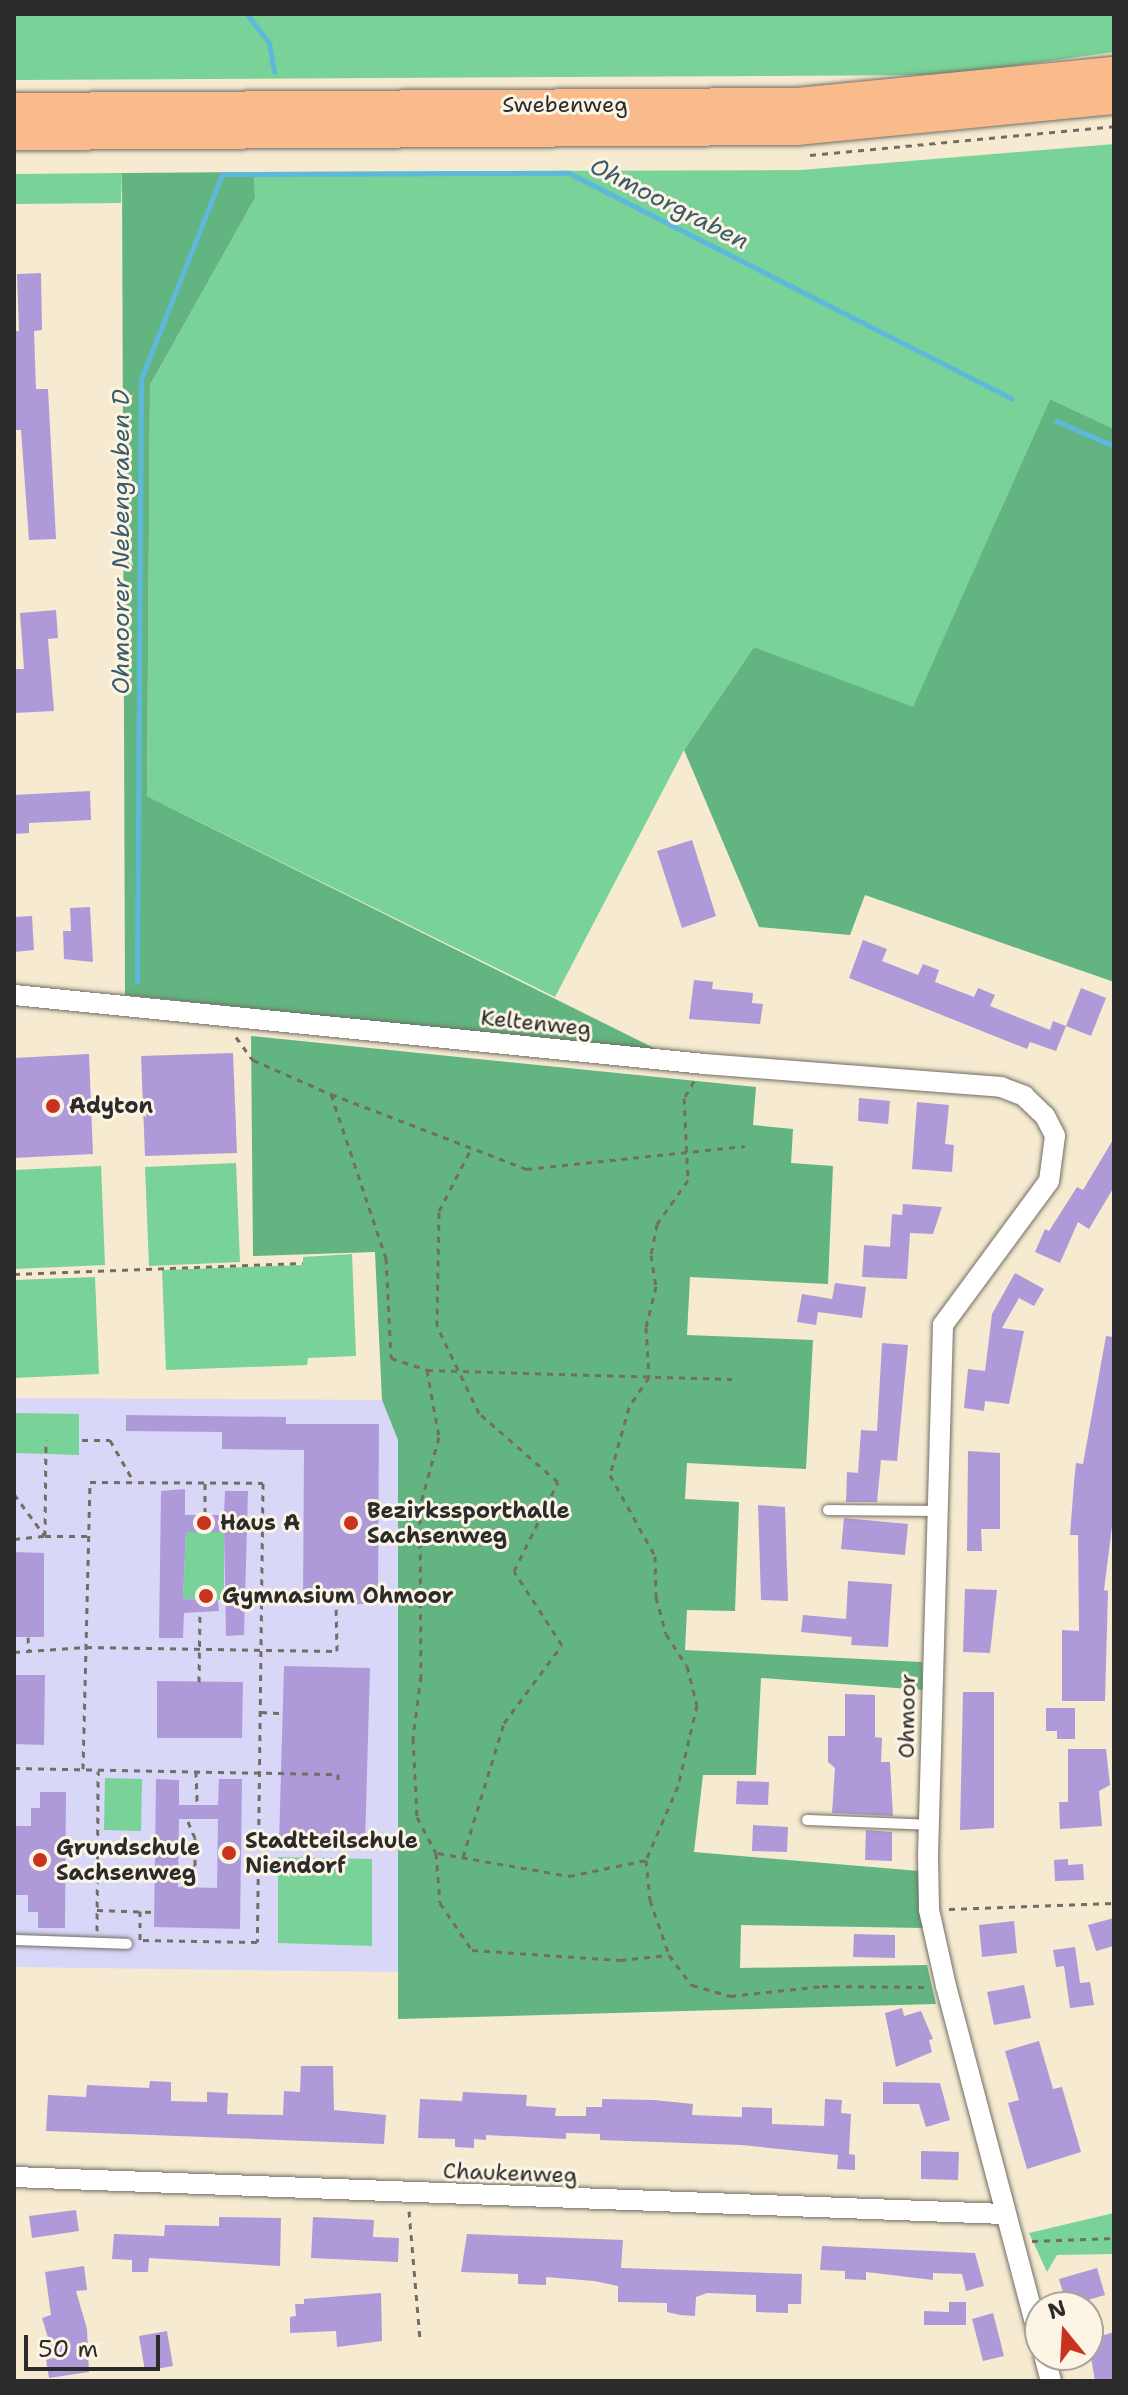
<!DOCTYPE html>
<style>
body{margin:0}
#map{position:relative;width:1128px;height:2395px;overflow:hidden;background:#f6ead1;font-family:"Shantell Sans",sans-serif}
div>[style]{position:absolute}
[style*='--x']{left:calc(var(--x)*1px);top:calc(var(--y)*1px);width:calc(var(--w)*1px);rotate:calc(var(--a)*1deg)}
.built>*{inset:0;background:#d9d7f8}
.green>*{inset:0;background:#79d298}
.forest>*{inset:0;background:#62b480}
.stream>*{height:5px;margin:-2.5px;padding:0 2.5px;transform-origin:2.5px;border-radius:2.5px;background:#5db8db}
.building>*{inset:0;background:#af9ad9}
.path>*{height:3px;margin-top:-1.5px;transform-origin:0;background:repeating-linear-gradient(90deg,#726e65 0 6px,transparent 0 12px)}
.roads{filter:drop-shadow(0 0 2px #726e65) drop-shadow(0 0 2px #726e65)}
.lane>*{height:10px;margin:-5px;padding:0 5px;transform-origin:5px;border-radius:5px;background:#fff}
.street>*{height:20px;margin:-10px;padding:0 10px;transform-origin:10px;border-radius:10px;background:#fff}
.primary>*{height:32px;margin:-16px;padding:0 16px;transform-origin:16px;border-radius:16px;background:#fabb8c}
.dots>*{width:22px;height:22px;translate:-50% -50%;box-sizing:border-box;border:4px solid #fcf5e5;border-radius:50%}
span{translate:-50% -50%;white-space:nowrap;text-align:center;line-height:1.15;-webkit-text-stroke:6px #fcf5e5;paint-order:stroke}
.street-label{font-size:22px;color:#2b2b2b}
.poi-label{font-size:22px;color:#2b2b2b;font-weight:700}
.left{translate:0 -50%;text-align:left}
.water-label{font-size:24px;color:#3c5c69;font-style:italic}
.frame{position:absolute;inset:0;border:16px solid #2b2b2b;pointer-events:none}
.north{position:absolute;left:1024px;top:2291px;width:80px;height:80px;box-sizing:border-box;background:#fcf5e5;border:2px solid #a8a49b;border-radius:50%;rotate:342deg;font-size:22px;font-weight:700;line-height:32px;text-align:center;color:#2b2b2b}
.north::after{content:'';display:block;margin:auto;width:28px;height:36px;background:#c8321e;clip-path:polygon(50% 0,100% 100%,50% 72%,0 100%)}
.scale{position:absolute;left:24px;top:2335px;width:136px;height:36px;box-sizing:border-box;border:4px solid #2b2b2b;border-top:0;padding-left:10px;font-size:24px;line-height:28px;white-space:nowrap;color:#2b2b2b;-webkit-text-stroke:6px #fcf5e5;paint-order:stroke}
</style>
<div id="map">
<div class="built">
<div style="clip-path:polygon(14px 1398px,382px 1400px,398px 1440px,398px 1972px,14px 1967px)"></div>
</div>
<div class="green">
<div style="clip-path:polygon(14px 14px,1114px 14px,1114px 52px,947px 75px,14px 80px)"></div>
<div style="clip-path:polygon(1114px 144px,1114px 429px,1050px 399px,913px 708px,754px 647px,684px 750px,555px 997px,147px 796px,150px 385px,255px 198px,254px 172px,801px 170px)"></div>
<div style="clip-path:polygon(122px 173px,121px 203px,14px 204px,14px 174px)"></div>
<div style="clip-path:polygon(236px 1163px,240px 1262px,149px 1266px,145px 1167px)"></div>
<div style="clip-path:polygon(101px 1166px,105px 1265px,14px 1269px,14px 1170px)"></div>
<div style="clip-path:polygon(352px 1254px,356px 1356px,308px 1358px,307px 1365px,166px 1370px,162px 1270px,303px 1265px,303px 1257px)"></div>
<div style="clip-path:polygon(95px 1277px,99px 1374px,14px 1378px,14px 1280px)"></div>
<div style="clip-path:polygon(14px 1413px,79px 1414px,79px 1455px,14px 1453px)"></div>
<div style="clip-path:polygon(186px 1532px,224px 1532px,224px 1600px,183px 1599px)"></div>
<div style="clip-path:polygon(105px 1778px,142px 1779px,141px 1831px,104px 1830px)"></div>
<div style="clip-path:polygon(278px 1857px,372px 1859px,372px 1946px,278px 1943px)"></div>
<div style="clip-path:polygon(1114px 2213px,1114px 2254px,1057px 2255px,1047px 2272px,1029px 2233px)"></div>
</div>
<div class="forest">
<div style="clip-path:polygon(254px 172px,255px 198px,150px 385px,147px 796px,664px 1053px,125px 995px,122px 173px)"></div>
<div style="clip-path:polygon(1050px 399px,1114px 429px,1114px 982px,865px 895px,850px 935px,759px 927px,684px 750px,754px 647px,913px 707px)"></div>
<div style="clip-path:polygon(251px 1036px,756px 1087px,753px 1125px,793px 1129px,791px 1163px,833px 1166px,828px 1284px,690px 1277px,687px 1335px,813px 1340px,806px 1469px,687px 1463px,685px 1499px,739px 1502px,735px 1611px,687px 1610px,685px 1650px,922px 1662px,923px 1690px,761px 1678px,756px 1775px,703px 1775px,694px 1852px,919px 1871px,923px 1928px,741px 1925px,740px 1968px,927px 1965px,936px 2004px,398px 2019px,398px 1440px,382px 1400px,375px 1252px,253px 1256px)"></div>
</div>
<div class="stream">
<div style="--x:247;--y:14;--w:36;--a:53"></div>
<div style="--x:269;--y:43;--w:29;--a:80"></div>
<div style="--x:1056;--y:421;--w:63;--a:23.3"></div>
<div style="--x:137;--y:981;--w:602;--a:-89.62"></div>
<div style="--x:141;--y:379;--w:220;--a:-68.4"></div>
<div style="--x:222;--y:174;--w:347;--a:-0.2"></div>
<div style="--x:569;--y:173;--w:497;--a:27"></div>
</div>
<div class="building">
<div style="clip-path:polygon(41px 273px,42px 330px,34px 331px,36px 389px,48px 389px,56px 539px,29px 540px,21px 430px,14px 430px,14px 331px,19px 331px,17px 274px)"></div>
<div style="clip-path:polygon(56px 610px,58px 638px,48px 639px,54px 711px,14px 713px,14px 669px,24px 669px,20px 613px)"></div>
<div style="clip-path:polygon(90px 791px,91px 820px,29px 823px,29px 833px,14px 834px,14px 795px)"></div>
<div style="clip-path:polygon(692px 840px,716px 916px,682px 928px,657px 851px)"></div>
<div style="clip-path:polygon(90px 907px,93px 962px,64px 959px,63px 931px,71px 931px,70px 908px)"></div>
<div style="clip-path:polygon(32px 916px,34px 950px,14px 952px,14px 917px)"></div>
<div style="clip-path:polygon(863px 940px,887px 949px,882px 961px,918px 975px,923px 964px,939px 970px,935px 982px,974px 997px,978px 988px,995px 995px,990px 1006px,1050px 1030px,1053px 1021px,1066px 1026px,1056px 1051px,1030px 1042px,1027px 1049px,849px 978px)"></div>
<div style="clip-path:polygon(694px 980px,713px 982px,712px 989px,753px 993px,752px 1003px,763px 1004px,760px 1024px,689px 1019px)"></div>
<div style="clip-path:polygon(1081px 988px,1106px 998px,1091px 1036px,1066px 1026px)"></div>
<div style="clip-path:polygon(233px 1053px,237px 1153px,145px 1156px,141px 1056px)"></div>
<div style="clip-path:polygon(89px 1054px,93px 1154px,14px 1158px,14px 1058px)"></div>
<div style="clip-path:polygon(859px 1098px,890px 1101px,888px 1124px,858px 1121px)"></div>
<div style="clip-path:polygon(917px 1102px,949px 1105px,945px 1144px,954px 1145px,952px 1172px,912px 1169px)"></div>
<div style="clip-path:polygon(1114px 1138px,1114px 1187px,1089px 1229px,1078px 1222px,1060px 1263px,1035px 1252px,1045px 1229px,1049px 1231px,1077px 1187px,1083px 1190px)"></div>
<div style="clip-path:polygon(903px 1204px,942px 1207px,933px 1234px,910px 1233px,907px 1279px,862px 1277px,864px 1245px,890px 1247px,892px 1214px,902px 1215px)"></div>
<div style="clip-path:polygon(1015px 1273px,1044px 1289px,1034px 1306px,1019px 1298px,1002px 1328px,1024px 1331px,1009px 1404px,985px 1401px,984px 1411px,964px 1408px,968px 1369px,985px 1371px,992px 1314px)"></div>
<div style="clip-path:polygon(835px 1283px,866px 1287px,862px 1318px,818px 1312px,816px 1325px,797px 1322px,802px 1294px,832px 1299px)"></div>
<div style="clip-path:polygon(1106px 1336px,1114px 1337px,1114px 1510px,1104px 1590px,1108px 1591px,1105px 1701px,1062px 1701px,1062px 1630px,1079px 1631px,1078px 1535px,1070px 1535px,1074px 1482px,1076px 1463px,1083px 1464px)"></div>
<div style="clip-path:polygon(882px 1343px,908px 1345px,897px 1461px,881px 1460px,877px 1502px,846px 1502px,847px 1472px,858px 1473px,861px 1430px,877px 1431px)"></div>
<div style="clip-path:polygon(126px 1415px,286px 1417px,286px 1424px,379px 1424px,378px 1604px,303px 1604px,304px 1450px,222px 1449px,222px 1432px,126px 1431px)"></div>
<div style="clip-path:polygon(968px 1451px,1000px 1453px,1000px 1529px,981px 1529px,982px 1551px,967px 1551px)"></div>
<div style="clip-path:polygon(185px 1489px,185px 1515px,224px 1515px,225px 1491px,248px 1491px,244px 1635px,226px 1636px,224px 1532px,186px 1532px,183px 1599px,218px 1600px,219px 1611px,184px 1613px,183px 1638px,159px 1638px,161px 1491px)"></div>
<div style="clip-path:polygon(758px 1505px,785px 1507px,788px 1601px,761px 1600px)"></div>
<div style="clip-path:polygon(844px 1518px,908px 1524px,905px 1555px,841px 1549px)"></div>
<div style="clip-path:polygon(14px 1552px,44px 1553px,44px 1637px,14px 1637px)"></div>
<div style="clip-path:polygon(848px 1581px,892px 1584px,888px 1647px,851px 1645px,852px 1637px,801px 1632px,803px 1615px,846px 1619px)"></div>
<div style="clip-path:polygon(965px 1589px,997px 1590px,990px 1653px,963px 1652px)"></div>
<div style="clip-path:polygon(284px 1666px,370px 1668px,365px 1844px,279px 1843px)"></div>
<div style="clip-path:polygon(14px 1675px,45px 1675px,44px 1745px,14px 1744px)"></div>
<div style="clip-path:polygon(157px 1681px,243px 1682px,242px 1738px,157px 1738px)"></div>
<div style="clip-path:polygon(963px 1692px,994px 1692px,994px 1828px,960px 1830px)"></div>
<div style="clip-path:polygon(845px 1694px,875px 1695px,875px 1737px,882px 1738px,881px 1762px,890px 1762px,893px 1816px,832px 1813px,835px 1768px,828px 1762px,828px 1736px,845px 1736px)"></div>
<div style="clip-path:polygon(1046px 1708px,1075px 1708px,1075px 1739px,1057px 1739px,1057px 1731px,1046px 1731px)"></div>
<div style="clip-path:polygon(1068px 1749px,1106px 1749px,1110px 1785px,1099px 1791px,1102px 1826px,1060px 1829px,1059px 1802px,1068px 1802px)"></div>
<div style="clip-path:polygon(evenodd,156px 1779px,179px 1780px,179px 1805px,218px 1805px,219px 1779px,242px 1779px,240px 1929px,154px 1927px,156px 1779px,179px 1819px,218px 1819px,217px 1888px,178px 1887px,179px 1819px)"></div>
<div style="clip-path:polygon(737px 1781px,769px 1782px,768px 1805px,736px 1804px)"></div>
<div style="clip-path:polygon(40px 1792px,66px 1792px,65px 1928px,38px 1928px,38px 1912px,28px 1912px,28px 1895px,14px 1895px,14px 1826px,31px 1826px,31px 1808px,40px 1808px)"></div>
<div style="clip-path:polygon(753px 1825px,788px 1827px,787px 1852px,752px 1851px)"></div>
<div style="clip-path:polygon(866px 1830px,892px 1832px,892px 1861px,865px 1860px)"></div>
<div style="clip-path:polygon(1068px 1859px,1068px 1865px,1083px 1864px,1084px 1880px,1055px 1881px,1054px 1860px)"></div>
<div style="clip-path:polygon(1114px 1918px,1114px 1946px,1096px 1951px,1088px 1925px)"></div>
<div style="clip-path:polygon(1014px 1921px,1017px 1953px,982px 1957px,979px 1925px)"></div>
<div style="clip-path:polygon(854px 1934px,895px 1935px,895px 1958px,853px 1957px)"></div>
<div style="clip-path:polygon(1075px 1947px,1080px 1983px,1090px 1982px,1094px 2005px,1070px 2008px,1064px 1966px,1056px 1967px,1053px 1950px)"></div>
<div style="clip-path:polygon(1024px 1985px,1031px 2018px,994px 2025px,987px 1992px)"></div>
<div style="clip-path:polygon(902px 2008px,904px 2016px,921px 2011px,933px 2039px,929px 2040px,932px 2052px,896px 2067px,885px 2013px)"></div>
<div style="clip-path:polygon(1039px 2041px,1053px 2089px,1062px 2087px,1081px 2152px,1027px 2169px,1008px 2103px,1019px 2100px,1005px 2051px)"></div>
<div style="clip-path:polygon(301px 2066px,333px 2066px,334px 2110px,386px 2115px,384px 2144px,46px 2131px,48px 2095px,86px 2097px,87px 2085px,149px 2088px,150px 2081px,171px 2082px,171px 2101px,207px 2102px,207px 2092px,228px 2093px,227px 2114px,283px 2115px,284px 2091px,300px 2092px)"></div>
<div style="clip-path:polygon(883px 2082px,940px 2083px,950px 2120px,926px 2127px,919px 2104px,883px 2104px)"></div>
<div style="clip-path:polygon(463px 2092px,527px 2095px,526px 2106px,556px 2108px,555px 2116px,586px 2116px,586px 2107px,602px 2107px,602px 2099px,654px 2100px,693px 2104px,692px 2115px,742px 2117px,742px 2107px,772px 2108px,772px 2124px,824px 2126px,825px 2099px,842px 2100px,841px 2113px,851px 2114px,849px 2154px,855px 2155px,855px 2170px,837px 2169px,838px 2155px,741px 2145px,600px 2140px,600px 2134px,566px 2133px,566px 2139px,486px 2135px,486px 2140px,474px 2139px,474px 2148px,455px 2147px,455px 2139px,418px 2138px,420px 2099px,462px 2101px)"></div>
<div style="clip-path:polygon(921px 2151px,959px 2152px,958px 2180px,921px 2179px)"></div>
<div style="clip-path:polygon(76px 2210px,79px 2231px,32px 2238px,29px 2216px)"></div>
<div style="clip-path:polygon(219px 2217px,281px 2218px,280px 2266px,149px 2258px,148px 2272px,132px 2272px,132px 2260px,112px 2259px,114px 2234px,164px 2236px,165px 2225px,219px 2226px)"></div>
<div style="clip-path:polygon(313px 2217px,374px 2220px,373px 2237px,399px 2238px,398px 2262px,311px 2258px)"></div>
<div style="clip-path:polygon(467px 2234px,623px 2240px,621px 2268px,802px 2274px,801px 2304px,788px 2304px,788px 2313px,756px 2312px,756px 2295px,707px 2293px,696px 2297px,695px 2316px,680px 2315px,667px 2312px,667px 2303px,618px 2302px,618px 2286px,594px 2281px,546px 2277px,546px 2285px,518px 2284px,518px 2274px,461px 2272px)"></div>
<div style="clip-path:polygon(822px 2246px,975px 2253px,984px 2286px,966px 2291px,962px 2274px,933px 2273px,933px 2280px,866px 2272px,866px 2280px,845px 2279px,845px 2271px,820px 2270px)"></div>
<div style="clip-path:polygon(84px 2266px,87px 2290px,76px 2291px,87px 2329px,89px 2372px,49px 2378px,46px 2359px,54px 2358px,42px 2318px,51px 2315px,45px 2272px)"></div>
<div style="clip-path:polygon(1097px 2268px,1105px 2295px,1067px 2306px,1059px 2279px)"></div>
<div style="clip-path:polygon(381px 2293px,382px 2341px,337px 2347px,336px 2331px,290px 2333px,290px 2317px,296px 2316px,295px 2304px,304px 2304px,304px 2299px)"></div>
<div style="clip-path:polygon(949px 2302px,966px 2302px,966px 2325px,924px 2325px,924px 2311px,949px 2312px)"></div>
<div style="clip-path:polygon(993px 2313px,1004px 2356px,983px 2361px,972px 2319px)"></div>
<div style="clip-path:polygon(167px 2331px,173px 2366px,145px 2371px,139px 2336px)"></div>
<div style="clip-path:polygon(1114px 2332px,1114px 2381px,1095px 2381px,1088px 2340px)"></div>
</div>
<div class="path">
<div style="--x:810;--y:155;--w:305;--a:-5.4"></div>
<div style="--x:236;--y:1037;--w:29;--a:54"></div>
<div style="--x:253;--y:1060;--w:85;--a:23.6"></div>
<div style="--x:331;--y:1094;--w:173;--a:71.5"></div>
<div style="--x:386;--y:1258;--w:100;--a:87.1"></div>
<div style="--x:391;--y:1358;--w:38;--a:18"></div>
<div style="--x:427;--y:1370;--w:68;--a:79.8"></div>
<div style="--x:439;--y:1437;--w:72;--a:105.4"></div>
<div style="--x:420;--y:1506;--w:170;--a:89.7"></div>
<div style="--x:421;--y:1676;--w:63;--a:97.4"></div>
<div style="--x:413;--y:1738;--w:79;--a:87.1"></div>
<div style="--x:417;--y:1817;--w:41;--a:62.2"></div>
<div style="--x:436;--y:1853;--w:50;--a:85.4"></div>
<div style="--x:440;--y:1903;--w:57;--a:55.8"></div>
<div style="--x:472;--y:1950;--w:148;--a:3.9"></div>
<div style="--x:620;--y:1960;--w:49;--a:-5.8"></div>
<div style="--x:694;--y:1081;--w:20;--a:120"></div>
<div style="--x:684;--y:1098;--w:82;--a:87.2"></div>
<div style="--x:688;--y:1180;--w:54;--a:125.2"></div>
<div style="--x:657;--y:1224;--w:32;--a:101"></div>
<div style="--x:651;--y:1255;--w:31;--a:81"></div>
<div style="--x:656;--y:1286;--w:42;--a:103.7"></div>
<div style="--x:646;--y:1327;--w:50;--a:86.6"></div>
<div style="--x:649;--y:1377;--w:36;--a:124"></div>
<div style="--x:629;--y:1407;--w:71;--a:105.6"></div>
<div style="--x:610;--y:1475;--w:93;--a:60.9"></div>
<div style="--x:655;--y:1556;--w:41;--a:88.6"></div>
<div style="--x:656;--y:1597;--w:38;--a:75"></div>
<div style="--x:666;--y:1634;--w:38;--a:57"></div>
<div style="--x:687;--y:1666;--w:40;--a:75.6"></div>
<div style="--x:697;--y:1705;--w:83;--a:103.2"></div>
<div style="--x:678;--y:1786;--w:81;--a:113.4"></div>
<div style="--x:646;--y:1860;--w:40;--a:84.3"></div>
<div style="--x:650;--y:1900;--w:58;--a:70.9"></div>
<div style="--x:669;--y:1955;--w:38;--a:53"></div>
<div style="--x:692;--y:1985;--w:40;--a:16"></div>
<div style="--x:730;--y:1996;--w:93;--a:-6.2"></div>
<div style="--x:822;--y:1986;--w:107;--a:0.5"></div>
<div style="--x:331;--y:1094;--w:209;--a:21"></div>
<div style="--x:526;--y:1169;--w:220;--a:-6"></div>
<div style="--x:14;--y:1274;--w:289;--a:-2.2"></div>
<div style="--x:427;--y:1370;--w:305;--a:1.7"></div>
<div style="--x:82;--y:1440;--w:28;--a:0"></div>
<div style="--x:110;--y:1440;--w:48;--a:60.3"></div>
<div style="--x:205;--y:1483;--w:32;--a:90"></div>
<div style="--x:14;--y:1494;--w:52;--a:53.6"></div>
<div style="--x:45;--y:1536;--w:43;--a:0"></div>
<div style="--x:14;--y:1539;--w:31;--a:-6"></div>
<div style="--x:45;--y:1536;--w:96;--a:-89.4"></div>
<div style="--x:28;--y:1637;--w:13;--a:86"></div>
<div style="--x:14;--y:1652;--w:72;--a:-4"></div>
<div style="--x:86;--y:1647;--w:251;--a:0.9"></div>
<div style="--x:337;--y:1651;--w:47;--a:-91.2"></div>
<div style="--x:199;--y:1682;--w:69;--a:-89.2"></div>
<div style="--x:261;--y:1712;--w:22;--a:3"></div>
<div style="--x:14;--y:1768;--w:324;--a:1.1"></div>
<div style="--x:338;--y:1774;--w:9;--a:90"></div>
<div style="--x:83;--y:1769;--w:287;--a:-88.6"></div>
<div style="--x:90;--y:1482;--w:173;--a:0.3"></div>
<div style="--x:263;--y:1483;--w:459;--a:90.7"></div>
<div style="--x:257;--y:1942;--w:117;--a:-179"></div>
<div style="--x:140;--y:1940;--w:29;--a:-90"></div>
<div style="--x:196;--y:1771;--w:34;--a:88"></div>
<div style="--x:438;--y:1853;--w:133;--a:10"></div>
<div style="--x:569;--y:1876;--w:79;--a:-11.7"></div>
<div style="--x:463;--y:1857;--w:140;--a:-73"></div>
<div style="--x:504;--y:1723;--w:97;--a:-53.4"></div>
<div style="--x:562;--y:1645;--w:88;--a:-123"></div>
<div style="--x:514;--y:1571;--w:99;--a:-63.7"></div>
<div style="--x:558;--y:1482;--w:105;--a:-138.9"></div>
<div style="--x:479;--y:1413;--w:97;--a:-115.8"></div>
<div style="--x:437;--y:1326;--w:115;--a:-89"></div>
<div style="--x:439;--y:1211;--w:70;--a:-62.7"></div>
<div style="--x:184;--y:1887;--w:12;--a:-90"></div>
<div style="--x:184;--y:1875;--w:14;--a:-39"></div>
<div style="--x:195;--y:1866;--w:28;--a:-90"></div>
<div style="--x:195;--y:1838;--w:21;--a:-113"></div>
<div style="--x:949;--y:1909;--w:165;--a:-2.1"></div>
<div style="--x:97;--y:1910;--w:57;--a:2"></div>
<div style="--x:97;--y:1931;--w:160;--a:-89.6"></div>
<div style="--x:409;--y:2211;--w:128;--a:85.1"></div>
<div style="--x:1032;--y:2241;--w:82;--a:-2.1"></div>
</div>
<div class="roads">
<div class="lane">
<div style="--x:828;--y:1510;--w:108;--a:0.5"></div>
<div style="--x:807;--y:1820;--w:122;--a:2.3"></div>
<div style="--x:14;--y:1940;--w:113;--a:2"></div>
</div>
<div class="street">
<div style="--x:14;--y:995;--w:693;--a:5.71"></div>
<div style="--x:704;--y:1064;--w:298;--a:4.4"></div>
<div style="--x:1001;--y:1087;--w:25;--a:21"></div>
<div style="--x:1024;--y:1096;--w:29;--a:44"></div>
<div style="--x:1045;--y:1116;--w:22;--a:63"></div>
<div style="--x:1055;--y:1136;--w:45;--a:97.6"></div>
<div style="--x:1049;--y:1181;--w:179;--a:126.4"></div>
<div style="--x:943;--y:1325;--w:531;--a:91.62"></div>
<div style="--x:928;--y:1856;--w:54;--a:88.9"></div>
<div style="--x:929;--y:1910;--w:78;--a:77.4"></div>
<div style="--x:946;--y:1986;--w:368;--a:75.2"></div>
<div style="--x:14;--y:2177;--w:992;--a:2.14"></div>
<div style="--x:1044;--y:2355;--w:27;--a:75"></div>
</div>
<div class="primary">
<div style="--x:14;--y:109;--w:782;--a:-0.37"></div>
<div style="--x:796;--y:104;--w:320;--a:-5.6"></div>
<div style="--x:14;--y:134;--w:783;--a:-0.37"></div>
<div style="--x:797;--y:129;--w:319;--a:-5.6"></div>
</div>
</div>
<div class="dots">
<div style="left:53px;top:1106px;background:#c8321e"></div>
<div style="left:204px;top:1523px;background:#c8321e"></div>
<div style="left:351px;top:1523px;background:#c8321e"></div>
<div style="left:206px;top:1596px;background:#c8321e"></div>
<div style="left:229px;top:1853px;background:#c8321e"></div>
<div style="left:40px;top:1860px;background:#c8321e"></div>
</div>
<div class="street-label">
<span style="left:565px;top:105px">Swebenweg</span>
<span style="left:536px;top:1023px;rotate:6deg">Keltenweg</span>
<span style="left:907px;top:1716px;rotate:-89deg">Ohmoor</span>
<span style="left:510px;top:2173px;rotate:2deg">Chaukenweg</span>
</div>
<div class="poi-label">
<span class="left" style="left:69px;top:1106px">Adyton</span>
<span class="left" style="left:367px;top:1523px">Bezirkssporthalle<br>Sachsenweg</span>
<span class="left" style="left:220px;top:1523px">Haus A</span>
<span class="left" style="left:222px;top:1596px">Gymnasium Ohmoor</span>
<span class="left" style="left:245px;top:1853px">Stadtteilschule<br>Niendorf</span>
<span class="left" style="left:56px;top:1860px">Grundschule<br>Sachsenweg</span>
</div>
<div class="water-label">
<span style="left:669px;top:204px;rotate:27deg">Ohmoorgraben</span>
<span style="left:122px;top:542px;rotate:-90deg">Ohmoorer Nebengraben D</span>
</div>
<div class="frame"></div>
<div class="north">N</div>
<div class="scale">50 m</div>
</div>
